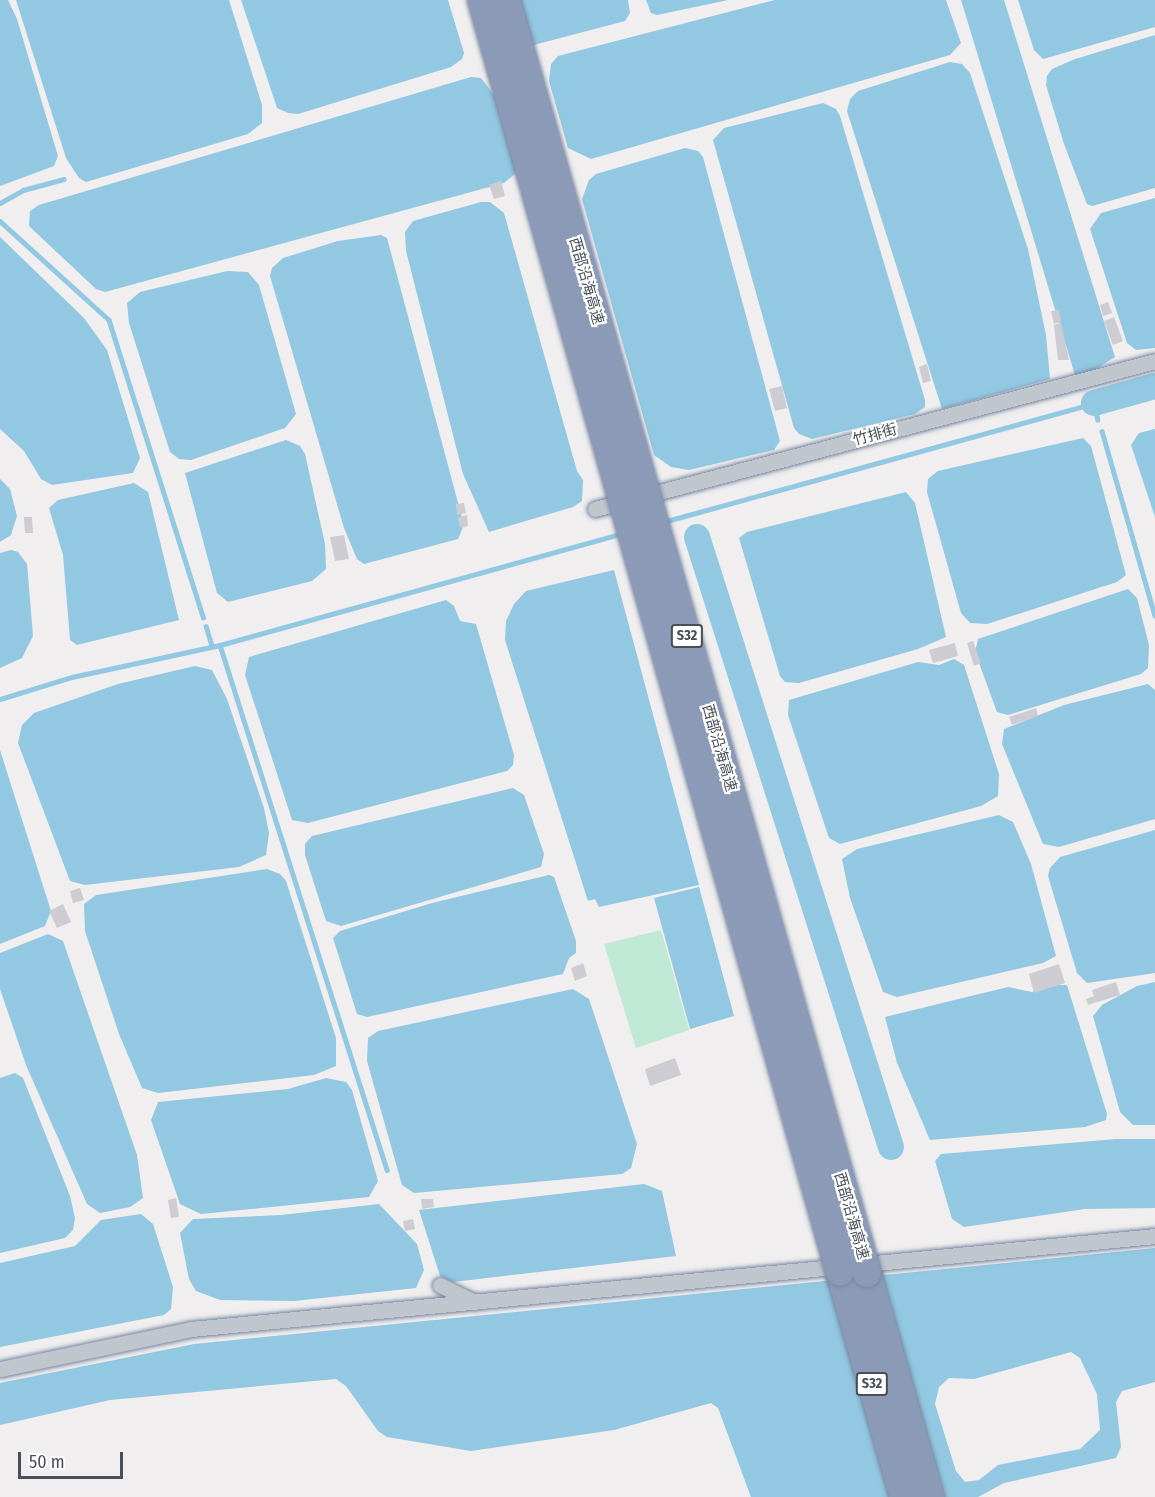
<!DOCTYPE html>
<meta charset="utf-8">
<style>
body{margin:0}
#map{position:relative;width:1155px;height:1497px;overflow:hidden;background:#f0eeee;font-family:"Fira Sans Condensed","Noto Sans SC",sans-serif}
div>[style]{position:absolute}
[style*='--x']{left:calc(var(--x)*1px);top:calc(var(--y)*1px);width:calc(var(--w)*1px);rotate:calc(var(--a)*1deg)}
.green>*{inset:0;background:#c0e9d5}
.water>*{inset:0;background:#92c8e1}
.stream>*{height:4.5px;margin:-2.25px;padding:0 2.25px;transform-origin:2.25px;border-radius:2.25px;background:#92c8e1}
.river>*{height:26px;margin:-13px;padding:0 13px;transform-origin:13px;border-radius:13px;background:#92c8e1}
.building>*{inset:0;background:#ccccd2}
.roads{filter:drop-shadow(0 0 2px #7686a3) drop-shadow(0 0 2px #7686a3)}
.minor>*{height:15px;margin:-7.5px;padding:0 7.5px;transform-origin:7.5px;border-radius:7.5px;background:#c0c6ce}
.motorway>*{height:28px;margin:-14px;padding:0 14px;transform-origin:14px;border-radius:14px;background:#8b9bb7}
.bridges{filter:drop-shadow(0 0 2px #7686a3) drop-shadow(0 0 2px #7686a3)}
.motorway-bridge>*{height:28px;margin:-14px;padding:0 14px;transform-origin:14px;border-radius:14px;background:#8b9bb7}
span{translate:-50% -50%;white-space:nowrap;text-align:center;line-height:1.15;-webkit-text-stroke:4.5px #fff;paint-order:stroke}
.shield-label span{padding:2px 4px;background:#fff;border:2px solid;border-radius:4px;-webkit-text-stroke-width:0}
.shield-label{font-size:14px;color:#484f59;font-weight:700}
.street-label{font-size:15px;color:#484f59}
.scale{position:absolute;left:18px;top:1452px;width:105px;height:27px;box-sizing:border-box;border:3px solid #484f59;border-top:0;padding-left:8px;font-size:18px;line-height:21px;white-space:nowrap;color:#484f59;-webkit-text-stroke:4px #fff;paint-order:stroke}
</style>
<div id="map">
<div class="green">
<div style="clip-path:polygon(661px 930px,689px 1030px,636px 1048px,604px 944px)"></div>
</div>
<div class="water">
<div style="clip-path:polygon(0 0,8px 0,17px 19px,58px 156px,54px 166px,0 186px)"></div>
<div style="clip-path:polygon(16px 0,229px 0,262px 105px,262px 123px,248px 134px,86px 182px,79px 178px,66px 158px)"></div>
<div style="clip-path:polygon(241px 0,448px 0,464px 53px,462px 59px,451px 67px,298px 114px,288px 113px,277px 108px)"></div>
<div style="clip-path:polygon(517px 0,628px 0,630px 13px,625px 21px,530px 46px)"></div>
<div style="clip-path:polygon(646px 0,728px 0,657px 15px,651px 13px)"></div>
<div style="clip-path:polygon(775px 0,946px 0,961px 43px,950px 55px,591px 159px,568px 148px,549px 81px,551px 64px,558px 56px)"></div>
<div style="clip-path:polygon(961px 0,1004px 0,1115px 357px,1093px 371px,1075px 375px)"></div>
<div style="clip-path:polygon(1018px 0,1155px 0,1155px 27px,1043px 59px,1034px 50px)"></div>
<div style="clip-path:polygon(1155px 35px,1155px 188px,1092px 206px,1087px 204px,1064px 144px,1046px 85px,1047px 76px,1052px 69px,1075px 59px)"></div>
<div style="clip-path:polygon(950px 62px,962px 64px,970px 73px,1028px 249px,1046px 335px,1050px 379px,942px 409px,847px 111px,850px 99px,858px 91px)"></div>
<div style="clip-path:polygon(471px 77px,481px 78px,497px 99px,516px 165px,515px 174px,504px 183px,105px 292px,96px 289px,29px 226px,30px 211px,39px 205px)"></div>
<div style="clip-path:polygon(823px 103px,836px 109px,840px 116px,925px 400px,925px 407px,915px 414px,812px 439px,799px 434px,794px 428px,713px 140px,724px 128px)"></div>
<div style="clip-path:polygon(685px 148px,698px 151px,703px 157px,780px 441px,774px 450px,689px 470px,671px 467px,654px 455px,582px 199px,589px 180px,596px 174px)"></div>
<div style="clip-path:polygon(1155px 198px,1155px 348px,1136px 350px,1127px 343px,1090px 229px,1101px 213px)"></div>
<div style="clip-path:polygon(481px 202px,490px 202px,504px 213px,577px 471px,583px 480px,582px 501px,573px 507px,489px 532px,463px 474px,406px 251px,405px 232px,413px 221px)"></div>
<div style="clip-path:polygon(381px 235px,387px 238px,464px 525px,458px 539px,364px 564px,357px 559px,344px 528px,270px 276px,272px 268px,283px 258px,338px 241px)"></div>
<div style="clip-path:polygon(0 237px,84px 318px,107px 350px,140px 458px,133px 473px,52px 485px,41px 479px,24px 451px,0 429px)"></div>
<div style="clip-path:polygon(227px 271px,248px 272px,259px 285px,296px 414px,285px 428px,191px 460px,179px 459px,170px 452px,129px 323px,127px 303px,140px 292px)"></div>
<div style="clip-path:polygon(1155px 429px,1155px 517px,1131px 445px,1139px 433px)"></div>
<div style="clip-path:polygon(1083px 438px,1091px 446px,1126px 575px,1117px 582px,987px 624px,970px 623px,961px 613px,927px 492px,928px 479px,938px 471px)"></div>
<div style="clip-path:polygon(286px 440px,300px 446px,305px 454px,325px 544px,326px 569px,312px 581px,228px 602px,217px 593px,185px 473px)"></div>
<div style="clip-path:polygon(0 479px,10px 489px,17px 516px,11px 535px,0 542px)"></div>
<div style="clip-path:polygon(134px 483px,148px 492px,179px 620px,77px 645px,70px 640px,63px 555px,49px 508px,58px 500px)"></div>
<div style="clip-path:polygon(906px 492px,915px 503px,946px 637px,918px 649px,799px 683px,785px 682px,780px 676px,739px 538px,747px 532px)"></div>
<div style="clip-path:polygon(11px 550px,18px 552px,27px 564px,33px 636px,22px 658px,0 668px,0 553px)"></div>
<div style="clip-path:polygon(614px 570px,699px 885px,599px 907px,595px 899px,588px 901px,505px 640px,506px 621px,514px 604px,526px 591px)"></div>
<div style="clip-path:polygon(1128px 589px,1137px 598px,1149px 645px,1148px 668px,1141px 674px,1008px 715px,997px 712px,975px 652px,978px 639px)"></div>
<div style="clip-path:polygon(446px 600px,454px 606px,460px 621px,476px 624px,514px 755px,513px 765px,507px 771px,308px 823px,292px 820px,245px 675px,249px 657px)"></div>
<div style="clip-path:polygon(954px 659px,964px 665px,999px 774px,998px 796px,981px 806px,840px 844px,829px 838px,788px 715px,789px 700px,918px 662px,939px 665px)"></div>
<div style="clip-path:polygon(195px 666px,212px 670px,227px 699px,264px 808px,269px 833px,266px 855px,239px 867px,85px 885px,70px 881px,18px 743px,22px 725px,34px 713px,118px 684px)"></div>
<div style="clip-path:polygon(1148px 684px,1155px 690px,1155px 819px,1059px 847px,1043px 844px,1002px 744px,1004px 729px,1064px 705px)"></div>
<div style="clip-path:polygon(0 750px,51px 911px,45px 926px,0 944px)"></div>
<div style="clip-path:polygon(513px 788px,524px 795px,544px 854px,541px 867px,341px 926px,326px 921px,305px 855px,305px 844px,312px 836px)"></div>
<div style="clip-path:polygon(999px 815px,1013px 822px,1031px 864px,1056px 956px,1043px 963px,897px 997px,883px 992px,850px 898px,842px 859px,857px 849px)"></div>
<div style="clip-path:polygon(1155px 830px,1155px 973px,1087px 983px,1077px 973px,1048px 876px,1050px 868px,1060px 857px)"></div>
<div style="clip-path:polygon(267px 869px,280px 874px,286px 881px,336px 1038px,336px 1066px,314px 1075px,158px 1093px,142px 1088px,119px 1034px,85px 931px,84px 904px,96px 895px)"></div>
<div style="clip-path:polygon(549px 875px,554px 877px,576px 941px,576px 953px,569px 958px,563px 974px,367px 1017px,357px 1014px,333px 938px,340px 931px,432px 903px)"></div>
<div style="clip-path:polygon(699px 887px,734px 1016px,690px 1029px,654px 898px)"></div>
<div style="clip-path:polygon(48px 934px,63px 941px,137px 1155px,143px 1198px,130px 1207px,100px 1213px,87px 1204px,26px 1065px,0 989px,0 953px)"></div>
<div style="clip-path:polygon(1155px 982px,1155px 1125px,1133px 1125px,1120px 1112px,1093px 1016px,1102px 1005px,1137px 986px)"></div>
<div style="clip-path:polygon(1054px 985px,1067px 985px,1107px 1114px,1106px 1120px,1085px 1127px,930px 1140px,897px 1063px,885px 1017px,1008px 987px,1032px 992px)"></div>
<div style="clip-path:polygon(573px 989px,589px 999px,637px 1144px,631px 1168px,622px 1174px,414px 1193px,402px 1185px,367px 1061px,368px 1038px,378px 1031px)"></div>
<div style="clip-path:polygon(15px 1073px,23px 1078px,70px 1196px,75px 1218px,73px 1230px,65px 1238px,0 1253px,0 1078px)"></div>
<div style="clip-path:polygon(326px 1078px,346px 1082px,352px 1090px,378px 1181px,369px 1197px,201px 1214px,180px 1204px,151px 1120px,158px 1102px,288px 1089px)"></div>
<div style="clip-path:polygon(1116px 1139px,1155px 1139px,1155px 1208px,1085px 1209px,964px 1227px,952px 1219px,935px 1161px,941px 1154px)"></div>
<div style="clip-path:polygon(644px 1184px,662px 1191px,676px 1256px,453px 1282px,440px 1276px,419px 1210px)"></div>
<div style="clip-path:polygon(379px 1204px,417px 1244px,424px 1270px,416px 1288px,294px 1301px,220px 1300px,196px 1291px,189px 1279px,180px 1233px,193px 1219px,281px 1215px)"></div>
<div style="clip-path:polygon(141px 1214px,153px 1224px,173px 1287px,171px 1309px,164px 1315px,0 1347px,0 1263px,75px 1246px,101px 1220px)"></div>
<div style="clip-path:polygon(evenodd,1155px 1248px,1155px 1382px,1122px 1391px,1116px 1402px,1121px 1447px,1116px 1458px,1004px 1483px,978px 1497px,751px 1497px,718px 1408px,711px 1403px,614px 1430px,471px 1451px,387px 1437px,378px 1431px,346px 1386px,336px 1379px,110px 1400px,0 1425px,0 1383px,194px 1344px,1155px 1248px,1071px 1352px,1080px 1358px,1097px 1394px,1100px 1430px,1080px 1449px,998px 1465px,979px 1480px,965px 1482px,956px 1471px,935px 1404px,939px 1387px,949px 1378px,974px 1379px,1071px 1352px)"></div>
</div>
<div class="stream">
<div style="--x:0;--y:203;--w:26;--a:-29"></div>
<div style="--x:23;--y:190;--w:42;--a:-15"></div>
<div style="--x:0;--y:221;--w:147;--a:42.2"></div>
<div style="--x:109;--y:320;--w:312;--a:72.4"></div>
<div style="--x:1102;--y:431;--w:192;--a:74"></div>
<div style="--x:663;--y:522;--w:447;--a:-15.4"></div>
<div style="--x:1094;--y:403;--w:17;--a:77"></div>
<div style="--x:206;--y:626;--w:21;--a:73"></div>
<div style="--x:220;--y:645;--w:551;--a:72.35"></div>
<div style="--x:0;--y:699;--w:75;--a:-17"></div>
<div style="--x:72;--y:677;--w:151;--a:-12.2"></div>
<div style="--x:220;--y:645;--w:418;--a:-15.5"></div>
</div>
<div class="river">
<div style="--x:1094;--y:403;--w:63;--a:-15.6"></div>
<div style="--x:697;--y:537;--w:640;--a:72.36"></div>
</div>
<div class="building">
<div style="clip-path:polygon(501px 181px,505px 196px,494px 199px,489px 185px)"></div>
<div style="clip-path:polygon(1108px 302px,1112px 313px,1103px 316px,1100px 305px)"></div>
<div style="clip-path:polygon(1059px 310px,1061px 322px,1054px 324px,1051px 311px)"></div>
<div style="clip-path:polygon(1114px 317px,1123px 341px,1113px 345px,1104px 321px)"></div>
<div style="clip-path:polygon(1061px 323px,1069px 360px,1058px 360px,1054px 325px)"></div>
<div style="clip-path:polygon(927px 364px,931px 381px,923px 383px,919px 367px)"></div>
<div style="clip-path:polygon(782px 386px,787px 408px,775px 411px,769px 389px)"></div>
<div style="clip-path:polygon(464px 503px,466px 513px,457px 515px,456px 504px)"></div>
<div style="clip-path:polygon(467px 515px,468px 526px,460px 528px,458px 517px)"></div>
<div style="clip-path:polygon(24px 517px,32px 517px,33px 533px,25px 533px)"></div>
<div style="clip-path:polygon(344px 535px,349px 559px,335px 561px,330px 537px)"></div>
<div style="clip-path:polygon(973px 641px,981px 663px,974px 666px,967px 643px)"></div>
<div style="clip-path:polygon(955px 643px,958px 656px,933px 663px,929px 650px)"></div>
<div style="clip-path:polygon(1036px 708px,1038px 716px,1012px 725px,1009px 717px)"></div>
<div style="clip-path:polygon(80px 888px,84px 900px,73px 903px,70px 891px)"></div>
<div style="clip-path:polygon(63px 904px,71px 922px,57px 928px,49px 911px)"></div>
<div style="clip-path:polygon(583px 963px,587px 976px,575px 981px,571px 968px)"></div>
<div style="clip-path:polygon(1059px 964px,1065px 983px,1034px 993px,1029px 974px)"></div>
<div style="clip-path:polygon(1116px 982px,1120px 995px,1088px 1005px,1086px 999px,1094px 996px,1092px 990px)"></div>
<div style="clip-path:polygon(675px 1058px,681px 1075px,650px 1086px,645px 1069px)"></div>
<div style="clip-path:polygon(176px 1198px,179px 1217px,171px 1218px,168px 1200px)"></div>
<div style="clip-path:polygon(421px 1199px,433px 1199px,434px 1207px,422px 1209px)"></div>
<div style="clip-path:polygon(413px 1219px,415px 1229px,405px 1231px,403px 1221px)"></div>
</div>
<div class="roads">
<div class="minor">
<div style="--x:595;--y:509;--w:579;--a:-14.8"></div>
<div style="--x:440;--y:1285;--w:39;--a:26"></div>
<div style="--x:0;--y:1369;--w:195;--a:-11.8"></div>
<div style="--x:191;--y:1329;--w:968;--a:-5.51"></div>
</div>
<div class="motorway">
<div style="--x:840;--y:1272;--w:234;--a:74.1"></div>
<div style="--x:867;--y:1273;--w:233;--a:74.3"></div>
</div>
</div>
<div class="bridges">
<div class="motorway-bridge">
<div style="--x:482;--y:0;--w:1321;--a:74.28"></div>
<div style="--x:506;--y:0;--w:1323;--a:74.17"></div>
</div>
</div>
<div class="shield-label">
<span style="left:687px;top:636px">S32</span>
<span style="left:872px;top:1384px">S32</span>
</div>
<div class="street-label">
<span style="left:586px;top:281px;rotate:74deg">西部沿海高速</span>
<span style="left:875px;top:435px;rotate:-15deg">竹排街</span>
<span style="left:719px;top:748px;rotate:74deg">西部沿海高速</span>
<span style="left:851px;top:1216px;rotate:74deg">西部沿海高速</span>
</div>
<div class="scale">50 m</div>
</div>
